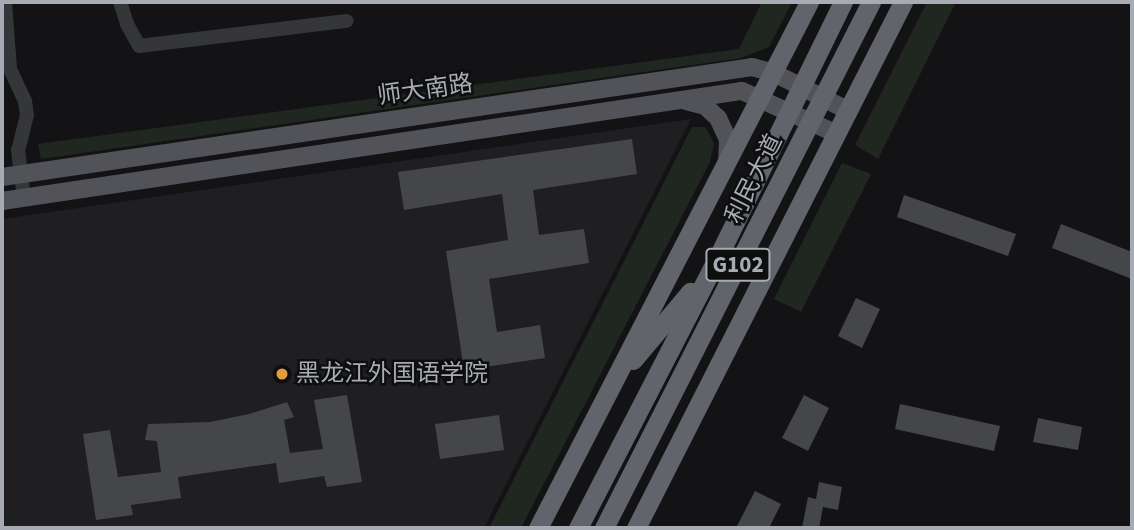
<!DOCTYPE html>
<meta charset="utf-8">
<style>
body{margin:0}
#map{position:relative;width:1134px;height:530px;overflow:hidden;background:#131315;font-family:"Source Sans 3","Noto Sans SC",sans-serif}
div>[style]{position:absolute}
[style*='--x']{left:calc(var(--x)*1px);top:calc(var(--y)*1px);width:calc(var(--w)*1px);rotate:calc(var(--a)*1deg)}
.built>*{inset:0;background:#1f1f21}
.green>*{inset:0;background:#202720}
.building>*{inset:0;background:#45464a}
.minor>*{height:14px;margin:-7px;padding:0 7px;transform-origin:7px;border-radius:7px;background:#343639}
.major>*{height:18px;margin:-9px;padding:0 9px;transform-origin:9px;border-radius:9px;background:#515358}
.highway>*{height:19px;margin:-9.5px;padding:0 9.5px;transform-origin:9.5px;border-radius:9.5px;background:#61646a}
.dots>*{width:19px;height:19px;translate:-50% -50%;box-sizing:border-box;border:4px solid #0e0e0f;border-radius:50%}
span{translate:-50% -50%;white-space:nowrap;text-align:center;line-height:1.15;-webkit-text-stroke:5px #0e0e0f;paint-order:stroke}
.shield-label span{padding:2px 5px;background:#0e0e0f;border:2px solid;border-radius:5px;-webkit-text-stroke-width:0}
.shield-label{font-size:23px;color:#a6abb4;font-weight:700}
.street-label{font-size:24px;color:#a6abb4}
.poi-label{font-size:24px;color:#a6abb4}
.left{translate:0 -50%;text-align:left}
.frame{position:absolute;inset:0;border:4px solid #a6abb4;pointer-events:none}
</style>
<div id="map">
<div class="built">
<div style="clip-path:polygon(691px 119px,484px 528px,2px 528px,2px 219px)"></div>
</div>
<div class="green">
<div style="clip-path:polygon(762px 2px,792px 2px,769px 47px,741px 58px,41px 159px,38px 144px,739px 49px)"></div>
<div style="clip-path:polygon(927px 2px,956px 2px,878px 159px,855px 145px)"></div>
<div style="clip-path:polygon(692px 127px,705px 127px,714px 143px,710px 162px,521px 528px,489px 528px)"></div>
<div style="clip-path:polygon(842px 163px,871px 174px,801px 312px,774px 299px)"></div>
</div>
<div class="building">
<div style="clip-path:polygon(632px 139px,637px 174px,533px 190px,539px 235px,584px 229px,589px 263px,489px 279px,497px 332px,540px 325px,545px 358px,464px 370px,446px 251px,508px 240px,502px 194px,404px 210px,398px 172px)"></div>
<div style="clip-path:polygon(904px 195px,1016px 234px,1008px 256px,897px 217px)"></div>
<div style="clip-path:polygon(1061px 224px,1132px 252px,1132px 279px,1052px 248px)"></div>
<div style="clip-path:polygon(856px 298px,880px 309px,862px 348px,838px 336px)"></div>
<div style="clip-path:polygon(347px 395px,362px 482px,327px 487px,324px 476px,279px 483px,276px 463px,178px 477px,181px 498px,131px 505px,133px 515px,96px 520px,83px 434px,110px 430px,118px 477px,161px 472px,157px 441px,145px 440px,148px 424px,210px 422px,249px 414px,287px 402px,294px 417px,284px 420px,290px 453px,323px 449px,314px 400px)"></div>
<div style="clip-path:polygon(804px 395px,829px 408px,808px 451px,782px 438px)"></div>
<div style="clip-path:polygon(900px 404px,1000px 426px,994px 451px,895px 429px)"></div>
<div style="clip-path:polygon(499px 415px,504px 450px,440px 459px,435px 424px)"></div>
<div style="clip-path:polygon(1038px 418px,1082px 427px,1078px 450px,1033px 442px)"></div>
<div style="clip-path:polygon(819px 482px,842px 487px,838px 510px,823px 507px,819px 528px,802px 528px,808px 497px,816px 499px)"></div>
<div style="clip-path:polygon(755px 491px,781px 504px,769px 528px,736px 528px)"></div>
</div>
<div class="minor">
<div style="--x:5;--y:2;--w:67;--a:85.7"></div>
<div style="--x:10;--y:69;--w:35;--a:65"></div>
<div style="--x:25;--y:101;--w:14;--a:82"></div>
<div style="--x:27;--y:115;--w:36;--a:104"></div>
<div style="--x:18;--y:150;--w:48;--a:82.9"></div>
<div style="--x:120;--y:2;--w:23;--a:72"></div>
<div style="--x:127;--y:24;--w:25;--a:61"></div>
<div style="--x:139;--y:46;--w:209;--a:-6.9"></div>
</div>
<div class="major">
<div style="--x:686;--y:101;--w:20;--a:15"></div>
<div style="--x:705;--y:106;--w:18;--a:43"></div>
<div style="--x:718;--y:118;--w:23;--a:65"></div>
<div style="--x:728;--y:139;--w:23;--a:92"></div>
<div style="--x:2;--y:177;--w:758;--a:-8.34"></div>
<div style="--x:752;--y:67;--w:23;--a:15"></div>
<div style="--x:774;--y:73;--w:82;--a:26.9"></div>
<div style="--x:2;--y:201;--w:748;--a:-8.46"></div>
<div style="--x:742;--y:91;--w:102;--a:24.3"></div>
</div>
<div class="highway">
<div style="--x:633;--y:360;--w:89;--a:-50"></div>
<div style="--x:538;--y:528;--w:592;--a:-62.74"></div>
<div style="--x:578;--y:528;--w:296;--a:-62.7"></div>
<div style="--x:714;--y:265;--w:293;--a:-63.9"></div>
<div style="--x:604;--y:528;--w:590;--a:-63.09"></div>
<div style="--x:636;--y:528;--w:590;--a:-63.09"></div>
</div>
<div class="dots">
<div style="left:282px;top:374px;background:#e29c3e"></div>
</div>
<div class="shield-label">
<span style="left:738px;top:265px">G102</span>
</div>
<div class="street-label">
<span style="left:425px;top:90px;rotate:-8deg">师大南路</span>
<span style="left:754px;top:179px;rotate:-63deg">利民大道</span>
</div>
<div class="poi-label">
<span class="left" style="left:296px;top:374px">黑龙江外国语学院</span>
</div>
<div class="frame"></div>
</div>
